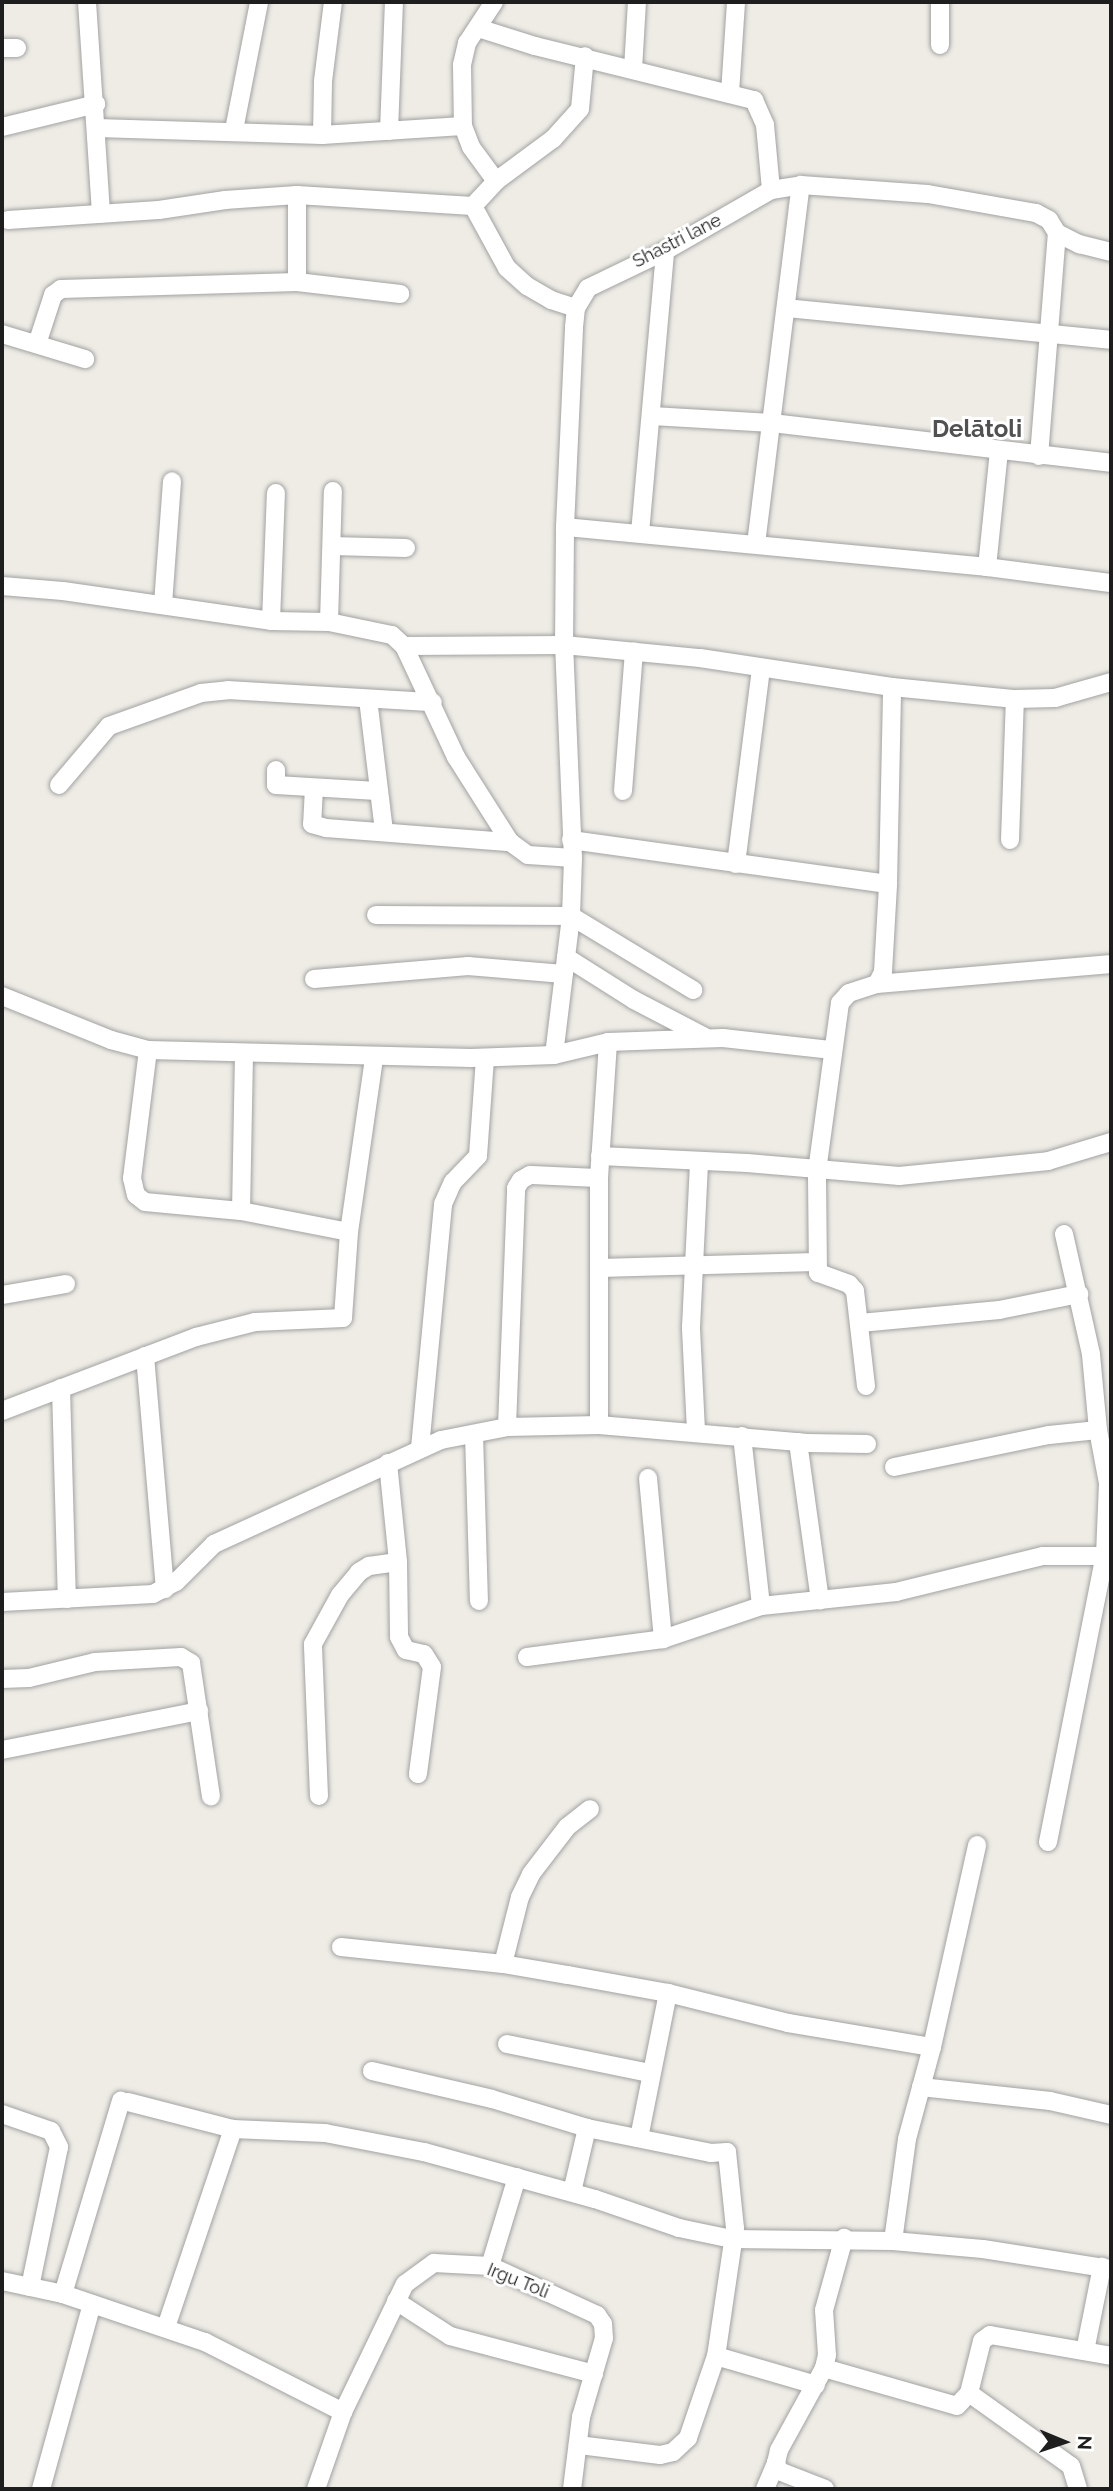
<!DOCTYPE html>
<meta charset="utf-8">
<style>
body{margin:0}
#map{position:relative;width:1113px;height:2491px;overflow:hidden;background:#eeece5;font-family:Raleway,sans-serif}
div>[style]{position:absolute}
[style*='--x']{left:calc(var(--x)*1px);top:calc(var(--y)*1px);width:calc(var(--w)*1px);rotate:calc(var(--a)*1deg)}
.roads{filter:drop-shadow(0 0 2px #a2a2a2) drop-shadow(0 0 2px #a2a2a2)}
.street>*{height:18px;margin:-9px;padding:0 9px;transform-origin:9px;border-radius:9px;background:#fff}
span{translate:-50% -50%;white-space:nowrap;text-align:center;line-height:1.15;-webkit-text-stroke:6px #fff;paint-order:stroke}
.street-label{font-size:18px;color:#1e1e1e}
.district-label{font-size:24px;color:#515151;font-weight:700}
.frame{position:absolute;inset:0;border:4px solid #1e1e1e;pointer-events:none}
.north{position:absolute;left:1029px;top:2407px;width:70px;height:70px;-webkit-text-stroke:5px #fff;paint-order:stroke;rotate:92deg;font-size:19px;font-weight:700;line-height:28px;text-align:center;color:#1e1e1e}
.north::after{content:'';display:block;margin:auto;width:24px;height:32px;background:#1e1e1e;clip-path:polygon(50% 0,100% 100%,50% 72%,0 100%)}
</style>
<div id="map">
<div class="roads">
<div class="street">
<div style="--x:87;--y:2;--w:212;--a:86.2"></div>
<div style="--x:494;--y:2;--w:49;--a:123.4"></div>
<div style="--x:467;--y:43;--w:23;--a:103"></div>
<div style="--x:462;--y:65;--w:61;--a:89.1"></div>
<div style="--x:463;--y:126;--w:22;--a:69"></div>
<div style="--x:471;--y:147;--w:42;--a:53.7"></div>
<div style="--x:478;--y:28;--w:60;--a:17.5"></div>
<div style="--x:535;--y:46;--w:226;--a:13.9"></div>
<div style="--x:754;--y:100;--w:27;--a:66"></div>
<div style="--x:765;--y:125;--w:65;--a:84.7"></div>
<div style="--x:940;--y:45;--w:43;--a:-90"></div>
<div style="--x:2;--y:48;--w:15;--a:0"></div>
<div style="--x:633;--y:69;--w:67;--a:-86.6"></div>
<div style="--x:730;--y:93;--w:91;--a:-86.2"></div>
<div style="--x:2;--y:127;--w:97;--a:-13.7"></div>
<div style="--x:97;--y:128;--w:225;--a:1.8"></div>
<div style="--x:322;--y:135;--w:141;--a:-3.7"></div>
<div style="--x:234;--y:130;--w:130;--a:-78.9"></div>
<div style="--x:389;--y:131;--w:129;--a:-87.8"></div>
<div style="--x:322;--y:135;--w:54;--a:-88.9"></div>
<div style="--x:323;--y:81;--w:80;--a:-82.8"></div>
<div style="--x:473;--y:206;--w:71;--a:61.3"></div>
<div style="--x:507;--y:268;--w:27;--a:42"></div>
<div style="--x:527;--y:286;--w:28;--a:30"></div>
<div style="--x:551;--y:300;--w:26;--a:18"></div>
<div style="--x:8;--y:220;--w:151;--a:-3.8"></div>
<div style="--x:159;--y:210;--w:67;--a:-8.6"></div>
<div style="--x:225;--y:200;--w:72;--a:-4"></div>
<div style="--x:297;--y:195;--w:176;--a:3.6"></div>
<div style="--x:473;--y:206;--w:34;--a:-47"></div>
<div style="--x:496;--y:181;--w:71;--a:-36.4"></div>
<div style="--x:553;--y:139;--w:40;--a:-48"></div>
<div style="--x:580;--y:109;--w:53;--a:-84.6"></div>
<div style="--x:297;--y:282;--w:87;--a:-90"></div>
<div style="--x:786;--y:308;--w:327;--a:5.6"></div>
<div style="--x:2;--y:334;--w:87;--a:16.8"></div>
<div style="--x:37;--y:344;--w:52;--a:-71.9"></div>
<div style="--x:53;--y:295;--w:10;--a:-37"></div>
<div style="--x:61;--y:289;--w:236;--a:-1.7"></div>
<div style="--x:297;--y:282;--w:104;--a:6.6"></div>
<div style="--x:652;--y:416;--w:120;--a:3.3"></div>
<div style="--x:772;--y:423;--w:341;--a:6.7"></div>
<div style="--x:1039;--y:456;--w:224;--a:-85.4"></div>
<div style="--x:565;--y:527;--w:424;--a:5.4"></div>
<div style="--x:987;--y:567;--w:125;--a:7.4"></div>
<div style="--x:640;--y:533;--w:283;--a:-84.9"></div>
<div style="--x:756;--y:544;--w:362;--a:-82.9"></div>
<div style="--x:332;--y:546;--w:74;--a:1.5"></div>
<div style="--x:987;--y:567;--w:117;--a:-84.1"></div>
<div style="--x:2;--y:586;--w:61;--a:4.7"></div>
<div style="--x:63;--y:591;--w:210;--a:8.2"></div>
<div style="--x:271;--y:621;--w:58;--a:1"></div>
<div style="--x:329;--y:622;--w:64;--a:11.7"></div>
<div style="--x:392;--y:635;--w:16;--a:43"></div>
<div style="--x:404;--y:646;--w:123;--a:64.9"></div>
<div style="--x:456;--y:757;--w:101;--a:57.6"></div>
<div style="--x:510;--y:842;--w:22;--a:36"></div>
<div style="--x:528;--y:855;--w:45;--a:3.8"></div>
<div style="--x:163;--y:604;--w:123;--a:-85.8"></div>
<div style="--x:271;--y:621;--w:128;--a:-87.8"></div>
<div style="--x:329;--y:622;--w:131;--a:-88.3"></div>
<div style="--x:404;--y:646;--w:160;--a:-0.4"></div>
<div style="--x:564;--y:645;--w:137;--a:5.5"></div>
<div style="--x:700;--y:658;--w:194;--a:8.6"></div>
<div style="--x:892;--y:687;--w:124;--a:5.6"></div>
<div style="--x:1015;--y:699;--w:40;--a:-1.4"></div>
<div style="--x:1055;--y:698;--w:58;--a:-15.9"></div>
<div style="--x:368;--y:699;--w:134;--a:83.1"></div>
<div style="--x:276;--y:770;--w:15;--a:90"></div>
<div style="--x:276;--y:785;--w:101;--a:3.4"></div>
<div style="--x:59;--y:785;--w:77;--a:-49.7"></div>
<div style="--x:109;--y:726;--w:98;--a:-19.7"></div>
<div style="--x:201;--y:693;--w:27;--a:-6"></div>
<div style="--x:228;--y:690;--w:205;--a:3.4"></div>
<div style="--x:314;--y:788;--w:36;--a:93"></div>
<div style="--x:312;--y:824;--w:15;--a:16"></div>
<div style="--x:326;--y:828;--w:185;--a:4.4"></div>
<div style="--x:623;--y:791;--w:140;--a:-85.5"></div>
<div style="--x:571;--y:840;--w:320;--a:7.9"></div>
<div style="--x:1010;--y:840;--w:141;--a:-88"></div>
<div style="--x:736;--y:864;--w:197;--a:-82.7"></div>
<div style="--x:376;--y:915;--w:195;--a:0.3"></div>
<div style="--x:571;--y:916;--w:143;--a:31.2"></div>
<div style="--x:566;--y:957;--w:80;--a:32.3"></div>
<div style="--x:634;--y:1000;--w:80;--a:27.5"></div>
<div style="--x:314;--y:979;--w:155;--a:-4.8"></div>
<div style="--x:468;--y:966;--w:96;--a:4.8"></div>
<div style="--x:877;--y:984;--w:235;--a:-4.9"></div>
<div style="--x:2;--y:996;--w:118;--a:22"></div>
<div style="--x:111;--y:1040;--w:38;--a:15"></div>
<div style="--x:148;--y:1050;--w:323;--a:1.4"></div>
<div style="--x:471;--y:1058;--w:83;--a:-2.1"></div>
<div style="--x:554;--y:1055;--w:56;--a:-13.5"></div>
<div style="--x:608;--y:1042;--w:115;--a:-2"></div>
<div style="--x:723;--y:1038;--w:110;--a:6.3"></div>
<div style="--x:148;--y:1050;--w:129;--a:97.1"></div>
<div style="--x:132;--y:1178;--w:17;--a:77"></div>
<div style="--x:136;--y:1195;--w:11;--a:38"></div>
<div style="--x:145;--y:1202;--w:96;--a:5.4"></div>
<div style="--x:241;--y:1211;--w:110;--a:11"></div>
<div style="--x:554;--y:1055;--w:140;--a:-83"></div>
<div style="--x:571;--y:916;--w:58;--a:-88"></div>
<div style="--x:573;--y:858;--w:213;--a:-92.4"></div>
<div style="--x:564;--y:645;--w:118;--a:-89.5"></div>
<div style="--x:565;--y:527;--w:200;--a:-87.4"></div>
<div style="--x:574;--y:327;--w:19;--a:-84"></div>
<div style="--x:576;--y:308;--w:23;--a:-59"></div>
<div style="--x:588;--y:288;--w:85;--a:-25.7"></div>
<div style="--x:665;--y:251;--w:122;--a:-29.9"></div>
<div style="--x:771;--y:190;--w:30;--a:-9"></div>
<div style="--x:801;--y:185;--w:127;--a:4.1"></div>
<div style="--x:928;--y:194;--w:110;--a:10"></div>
<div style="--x:1036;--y:213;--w:15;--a:28"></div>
<div style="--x:1049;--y:220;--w:15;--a:58"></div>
<div style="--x:1057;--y:233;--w:25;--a:27"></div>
<div style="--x:1079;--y:244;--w:33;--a:14"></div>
<div style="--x:600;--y:1156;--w:147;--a:2.7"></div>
<div style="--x:747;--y:1163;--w:153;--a:4.9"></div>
<div style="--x:899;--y:1176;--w:150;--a:-5.7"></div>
<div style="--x:1048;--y:1161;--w:66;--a:-16.8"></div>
<div style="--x:241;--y:1211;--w:157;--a:-88.9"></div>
<div style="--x:599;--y:1268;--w:217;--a:-1.6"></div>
<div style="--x:2;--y:1295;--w:65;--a:-9.8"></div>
<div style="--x:860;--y:1323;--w:140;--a:-5.3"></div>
<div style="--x:999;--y:1310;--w:82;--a:-11.3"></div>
<div style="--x:145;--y:1356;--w:234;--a:85.1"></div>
<div style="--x:866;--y:1386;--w:96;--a:-96.6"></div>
<div style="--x:855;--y:1291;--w:9;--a:-131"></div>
<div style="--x:849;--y:1284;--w:33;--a:-160"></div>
<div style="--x:818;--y:1273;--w:102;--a:-90.6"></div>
<div style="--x:817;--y:1171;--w:170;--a:-82.2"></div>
<div style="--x:840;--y:1003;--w:13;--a:-48"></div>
<div style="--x:849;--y:993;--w:29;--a:-18"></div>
<div style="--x:877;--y:984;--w:13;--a:-63"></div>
<div style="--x:883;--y:972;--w:88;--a:-86.7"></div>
<div style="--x:888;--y:884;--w:197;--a:-88.8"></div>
<div style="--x:61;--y:1388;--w:211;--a:88.4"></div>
<div style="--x:2;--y:1411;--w:208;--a:-20.9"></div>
<div style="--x:196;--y:1337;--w:61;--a:-14.3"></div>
<div style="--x:255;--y:1322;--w:88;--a:-2.6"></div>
<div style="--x:343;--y:1318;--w:86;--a:-86"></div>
<div style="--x:349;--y:1232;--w:176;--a:-81.8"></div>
<div style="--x:599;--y:1425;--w:247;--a:-90"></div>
<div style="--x:599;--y:1178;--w:136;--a:-86.2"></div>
<div style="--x:507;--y:1427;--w:239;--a:-87.8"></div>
<div style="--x:516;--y:1188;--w:9;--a:-58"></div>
<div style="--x:521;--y:1180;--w:10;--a:-29"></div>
<div style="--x:530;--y:1175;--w:69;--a:2.5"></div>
<div style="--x:696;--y:1431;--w:104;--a:-92.8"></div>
<div style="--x:691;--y:1327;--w:166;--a:-87.2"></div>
<div style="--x:474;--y:1434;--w:167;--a:88.3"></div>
<div style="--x:742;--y:1436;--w:171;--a:83.6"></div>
<div style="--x:798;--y:1442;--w:160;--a:82.1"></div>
<div style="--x:420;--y:1448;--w:245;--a:-84.6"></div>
<div style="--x:443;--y:1204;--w:24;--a:-66"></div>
<div style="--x:453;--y:1182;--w:36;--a:-46"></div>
<div style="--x:478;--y:1156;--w:98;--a:-85.9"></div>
<div style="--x:388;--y:1463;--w:100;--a:84.2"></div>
<div style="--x:398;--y:1562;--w:75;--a:89.2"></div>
<div style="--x:399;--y:1637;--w:15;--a:62"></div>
<div style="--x:406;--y:1650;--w:18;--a:13"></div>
<div style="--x:424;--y:1654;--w:15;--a:58"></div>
<div style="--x:432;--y:1667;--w:108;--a:97.5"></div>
<div style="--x:894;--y:1467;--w:158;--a:-11.7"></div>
<div style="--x:1049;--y:1435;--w:49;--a:-5.8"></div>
<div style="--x:648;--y:1478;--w:162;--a:84.7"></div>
<div style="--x:2;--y:1602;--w:151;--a:-3"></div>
<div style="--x:153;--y:1594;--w:26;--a:-28"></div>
<div style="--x:176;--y:1582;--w:54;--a:-45"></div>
<div style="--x:214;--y:1544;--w:250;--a:-24.6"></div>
<div style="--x:441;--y:1440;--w:67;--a:-11.1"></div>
<div style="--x:507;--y:1427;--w:92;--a:-1.2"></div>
<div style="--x:599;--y:1425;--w:209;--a:4.9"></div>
<div style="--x:807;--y:1443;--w:60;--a:1"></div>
<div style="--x:527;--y:1657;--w:137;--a:-7.5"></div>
<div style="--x:663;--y:1639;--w:103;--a:-18.6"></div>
<div style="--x:761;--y:1606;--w:136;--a:-5.9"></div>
<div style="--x:896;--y:1592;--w:151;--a:-13.8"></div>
<div style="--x:1043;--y:1556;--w:68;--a:0"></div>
<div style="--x:2;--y:1679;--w:27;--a:-2"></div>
<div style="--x:29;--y:1678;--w:68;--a:-13.6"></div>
<div style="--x:95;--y:1662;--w:86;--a:-3.3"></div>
<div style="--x:181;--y:1657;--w:12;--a:31"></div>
<div style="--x:191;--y:1663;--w:135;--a:81.5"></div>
<div style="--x:2;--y:1750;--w:201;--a:-11.2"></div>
<div style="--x:319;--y:1796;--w:152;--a:-92.3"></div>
<div style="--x:313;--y:1644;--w:56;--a:-61.1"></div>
<div style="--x:340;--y:1595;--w:30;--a:-50"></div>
<div style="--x:359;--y:1572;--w:12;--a:-31"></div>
<div style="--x:369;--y:1566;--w:29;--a:-8"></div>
<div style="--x:1048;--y:1842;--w:293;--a:-78.8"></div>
<div style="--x:1105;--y:1555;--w:72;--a:-87.6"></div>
<div style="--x:1108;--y:1483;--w:54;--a:-100.7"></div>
<div style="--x:1098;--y:1430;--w:76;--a:-95.3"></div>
<div style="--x:1091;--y:1354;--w:123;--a:-102.7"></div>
<div style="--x:341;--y:1947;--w:163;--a:6"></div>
<div style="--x:503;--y:1964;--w:66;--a:9.6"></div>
<div style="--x:568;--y:1975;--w:102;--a:10.2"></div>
<div style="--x:668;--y:1993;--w:124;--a:14"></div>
<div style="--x:788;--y:2023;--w:146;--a:9.5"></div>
<div style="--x:932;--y:2047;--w:95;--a:105.2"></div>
<div style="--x:907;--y:2139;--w:103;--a:97.8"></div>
<div style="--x:503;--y:1964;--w:69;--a:-75.8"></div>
<div style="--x:520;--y:1897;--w:25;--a:-64"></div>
<div style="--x:531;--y:1874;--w:59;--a:-52.5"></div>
<div style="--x:567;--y:1827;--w:29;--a:-38"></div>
<div style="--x:507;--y:2044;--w:146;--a:11.5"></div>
<div style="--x:932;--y:2047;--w:207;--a:-77.4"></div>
<div style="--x:372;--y:2071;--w:123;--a:13.1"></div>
<div style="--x:492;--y:2099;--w:99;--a:17"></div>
<div style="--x:587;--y:2128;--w:126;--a:11.4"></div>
<div style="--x:711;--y:2153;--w:16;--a:-4"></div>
<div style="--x:727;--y:2152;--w:76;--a:84"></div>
<div style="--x:735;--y:2228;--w:129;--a:98.4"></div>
<div style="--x:716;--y:2356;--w:87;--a:108.9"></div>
<div style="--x:688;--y:2438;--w:21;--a:137"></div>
<div style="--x:673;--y:2452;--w:13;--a:167"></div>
<div style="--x:660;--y:2455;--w:83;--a:-173"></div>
<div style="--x:921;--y:2087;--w:130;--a:6.2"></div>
<div style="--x:1050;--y:2101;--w:63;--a:12.9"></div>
<div style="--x:128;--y:2102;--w:108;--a:14.4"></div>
<div style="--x:233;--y:2129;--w:92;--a:2.5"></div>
<div style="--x:325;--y:2133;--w:101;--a:10.9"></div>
<div style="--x:424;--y:2152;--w:177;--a:15.4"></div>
<div style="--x:595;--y:2199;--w:89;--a:19"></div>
<div style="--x:679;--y:2228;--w:54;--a:11.7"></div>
<div style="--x:732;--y:2239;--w:161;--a:0.7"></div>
<div style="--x:893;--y:2241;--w:90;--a:5.1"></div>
<div style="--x:983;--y:2249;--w:130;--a:8.9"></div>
<div style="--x:2;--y:2114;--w:52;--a:19.1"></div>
<div style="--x:51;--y:2131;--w:18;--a:63"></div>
<div style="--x:59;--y:2147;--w:143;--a:101.7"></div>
<div style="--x:639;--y:2138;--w:148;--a:-78.7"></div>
<div style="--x:572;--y:2192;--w:66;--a:-76.8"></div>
<div style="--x:490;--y:2266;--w:93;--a:-73.1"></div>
<div style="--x:2;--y:2281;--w:62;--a:12"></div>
<div style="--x:63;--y:2294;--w:150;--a:18.7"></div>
<div style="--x:205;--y:2342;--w:155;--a:26.9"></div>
<div style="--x:63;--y:2294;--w:202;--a:-73.3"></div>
<div style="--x:396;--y:2301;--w:64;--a:32.9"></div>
<div style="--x:450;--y:2336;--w:149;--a:14.8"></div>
<div style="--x:166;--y:2327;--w:209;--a:-71.3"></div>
<div style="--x:1085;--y:2351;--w:86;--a:-78.6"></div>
<div style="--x:716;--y:2356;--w:104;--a:16.2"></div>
<div style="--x:824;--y:2368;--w:138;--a:15.9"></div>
<div style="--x:957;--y:2406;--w:18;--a:-47"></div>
<div style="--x:969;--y:2393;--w:54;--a:-76"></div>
<div style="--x:982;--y:2341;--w:10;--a:-37"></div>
<div style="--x:990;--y:2335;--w:123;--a:9.8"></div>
<div style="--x:969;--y:2393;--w:125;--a:35.6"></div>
<div style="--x:1071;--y:2466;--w:24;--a:73"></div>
<div style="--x:41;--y:2489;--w:192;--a:-74.6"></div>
<div style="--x:316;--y:2489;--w:82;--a:-70.7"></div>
<div style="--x:343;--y:2412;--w:142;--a:-64.2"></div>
<div style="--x:405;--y:2284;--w:36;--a:-36"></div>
<div style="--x:434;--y:2263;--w:56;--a:3.1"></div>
<div style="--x:490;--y:2266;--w:118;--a:24.6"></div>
<div style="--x:597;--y:2315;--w:11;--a:56"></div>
<div style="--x:603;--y:2324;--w:14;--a:86"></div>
<div style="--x:604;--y:2338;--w:82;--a:106.2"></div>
<div style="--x:581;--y:2417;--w:73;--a:97.1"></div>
<div style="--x:765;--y:2489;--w:28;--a:-67"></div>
<div style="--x:825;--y:2489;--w:49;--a:-158.6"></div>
<div style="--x:779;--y:2471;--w:9;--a:-111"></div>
<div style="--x:776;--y:2463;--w:13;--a:-77"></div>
<div style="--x:779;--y:2450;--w:94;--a:-61.2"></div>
<div style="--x:824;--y:2368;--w:13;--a:-77"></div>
<div style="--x:827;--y:2355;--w:45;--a:-93.8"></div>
<div style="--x:824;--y:2310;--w:75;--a:-74.5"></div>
</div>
</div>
<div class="street-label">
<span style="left:677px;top:241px;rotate:-27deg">Shastri lane</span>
<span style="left:518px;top:2281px;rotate:22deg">Irgu Toli</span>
</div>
<div class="district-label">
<span style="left:977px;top:429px">Delātoli</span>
</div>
<div class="frame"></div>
<div class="north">N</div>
</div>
